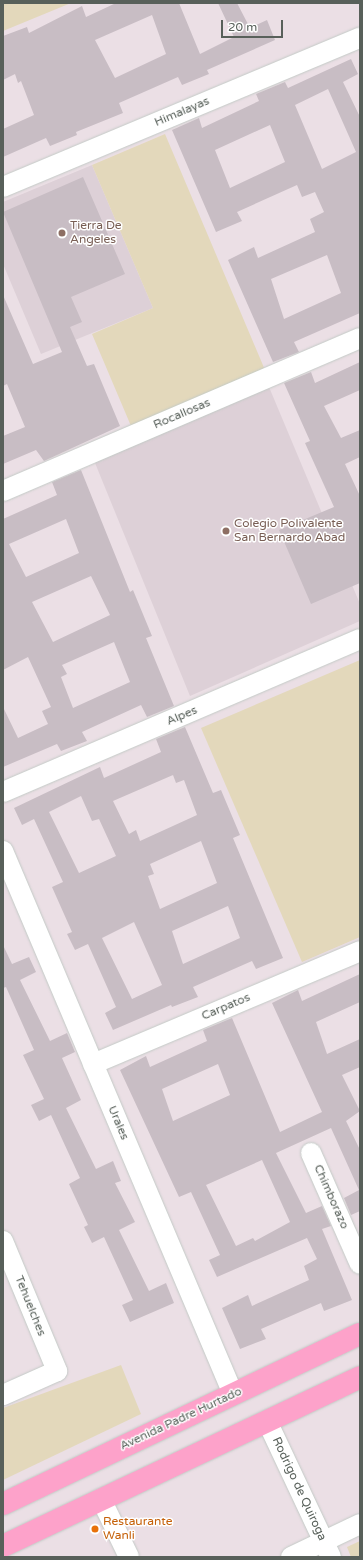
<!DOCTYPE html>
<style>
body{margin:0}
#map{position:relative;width:363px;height:1560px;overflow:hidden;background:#ebdfe5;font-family:"Varela Round",sans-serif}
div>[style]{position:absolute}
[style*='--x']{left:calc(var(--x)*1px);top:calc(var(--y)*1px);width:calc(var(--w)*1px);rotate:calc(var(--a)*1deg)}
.education>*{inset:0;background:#ddd0d7}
.green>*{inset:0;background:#e3d8bb}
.building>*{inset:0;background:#c8bdc4}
.roads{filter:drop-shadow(0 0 1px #c3cac6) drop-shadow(0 0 1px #c3cac6)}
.minor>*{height:20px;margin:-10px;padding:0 10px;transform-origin:10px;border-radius:10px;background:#fff}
.major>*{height:22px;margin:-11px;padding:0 11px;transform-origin:11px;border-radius:11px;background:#fda2ca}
.dots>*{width:11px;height:11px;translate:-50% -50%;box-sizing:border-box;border:2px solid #fff;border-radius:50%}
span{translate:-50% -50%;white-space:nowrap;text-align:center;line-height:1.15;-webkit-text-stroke:3px #fff;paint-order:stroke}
.street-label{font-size:12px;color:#58605a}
.education-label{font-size:12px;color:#785e54}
.left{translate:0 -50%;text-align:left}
.food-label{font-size:12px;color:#c56008}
.frame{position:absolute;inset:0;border:4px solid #58605a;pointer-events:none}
.scale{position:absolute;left:221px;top:20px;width:62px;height:18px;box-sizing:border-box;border:2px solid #58605a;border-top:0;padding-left:5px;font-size:12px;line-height:14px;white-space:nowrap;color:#58605a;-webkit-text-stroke:3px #fff;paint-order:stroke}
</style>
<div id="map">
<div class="education">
<div style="clip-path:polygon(92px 165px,153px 308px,41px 354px,3px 264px,3px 202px)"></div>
<div style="clip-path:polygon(269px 387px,360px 604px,360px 621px,190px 696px,93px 458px)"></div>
</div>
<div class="green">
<div style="clip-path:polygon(3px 3px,71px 3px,3px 31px)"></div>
<div style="clip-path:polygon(165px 134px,265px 370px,131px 426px,92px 334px,153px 308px,92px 165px)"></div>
<div style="clip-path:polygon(360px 660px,360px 937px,302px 962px,201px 728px)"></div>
<div style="clip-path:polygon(121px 1365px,141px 1414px,3px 1480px,3px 1408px)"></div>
<div style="clip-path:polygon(360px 1541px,360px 1557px,351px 1557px,347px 1547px)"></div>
</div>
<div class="building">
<div style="clip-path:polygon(evenodd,116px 3px,179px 3px,200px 54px,234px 37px,218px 3px,237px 3px,250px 28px,267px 20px,275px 40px,207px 70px,209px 74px,182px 85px,178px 77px,119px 103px,123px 113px,76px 132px,77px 135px,50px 146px,46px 138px,3px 157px,3px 129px,34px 115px,21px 81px,18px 83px,15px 74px,3px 80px,3px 36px,27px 27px,29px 33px,82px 6px,86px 17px,116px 3px,152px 15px,166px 54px,115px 78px,95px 40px,152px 15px)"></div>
<div style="clip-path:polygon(evenodd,351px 59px,358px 74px,343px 82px,360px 117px,360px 313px,294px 342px,299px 352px,273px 362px,228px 260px,254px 247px,258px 258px,315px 232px,310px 219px,324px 212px,315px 192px,302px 197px,297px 185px,237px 212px,242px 221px,216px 232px,172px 130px,199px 118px,202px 128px,259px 101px,256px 94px,285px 82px,288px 88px,351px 59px,328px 89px,356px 152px,322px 169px,295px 105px,328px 89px,351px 59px,270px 125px,285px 162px,230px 188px,215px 150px,270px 125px,351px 59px,327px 255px,341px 293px,284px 319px,271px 279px,327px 255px)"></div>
<div style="clip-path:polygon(83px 177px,125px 274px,71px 297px,82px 322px,70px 327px,87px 366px,94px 364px,120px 426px,44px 461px,36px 450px,3px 464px,3px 436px,25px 427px,7px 384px,3px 386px,3px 295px,33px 364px,62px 352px,3px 212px)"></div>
<div style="clip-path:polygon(360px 362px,360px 390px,324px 406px,341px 438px,360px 430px,360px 457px,345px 464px,360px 496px,360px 583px,311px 604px,279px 530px,334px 507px,305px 443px,310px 441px,284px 383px,311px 372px,315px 383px)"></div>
<div style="clip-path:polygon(evenodd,81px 470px,130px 592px,133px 590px,152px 636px,146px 638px,174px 706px,147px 717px,141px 705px,82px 732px,87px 741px,61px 751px,57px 744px,3px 767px,3px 707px,18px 738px,48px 724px,42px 711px,51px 707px,28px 657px,3px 670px,3px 519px,57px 495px,52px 482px,81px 470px,66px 519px,79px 553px,26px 577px,9px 544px,66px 519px,81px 470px,91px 576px,110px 615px,53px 642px,32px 602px,91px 576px,81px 470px,114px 642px,130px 682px,73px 708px,61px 677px,67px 674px,62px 665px,114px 642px)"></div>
<div style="clip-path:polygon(evenodd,185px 727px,213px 793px,221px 790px,240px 835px,233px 838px,283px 958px,256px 969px,252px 961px,193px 987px,198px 997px,172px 1007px,171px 1005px,113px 1030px,105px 1013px,116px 1007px,88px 944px,75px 950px,67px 934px,72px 932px,52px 887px,63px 882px,34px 819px,22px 825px,14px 808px,100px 767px,104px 778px,161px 752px,156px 739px,185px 727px,173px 775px,176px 783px,184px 780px,197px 815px,140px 841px,136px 830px,129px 834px,113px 801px,173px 775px,185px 727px,81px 796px,92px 821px,99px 819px,116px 856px,79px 873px,49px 812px,81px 796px,185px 727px,201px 841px,217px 883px,160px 909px,148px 876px,154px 874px,150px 864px,201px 841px,185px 727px,228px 906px,240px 938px,183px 964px,172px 931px,228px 906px,185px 727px,134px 922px,162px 985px,132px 999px,102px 938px,134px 922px)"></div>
<div style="clip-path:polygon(3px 945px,12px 964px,29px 957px,36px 972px,20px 980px,50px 1041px,67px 1033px,75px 1052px,62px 1058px,81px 1100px,66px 1108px,96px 1169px,113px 1161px,121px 1181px,115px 1183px,135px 1222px,119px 1230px,149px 1291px,166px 1283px,174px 1303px,130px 1322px,122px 1305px,133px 1300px,104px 1237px,92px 1243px,84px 1227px,88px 1225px,69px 1184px,80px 1178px,51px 1115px,39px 1121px,31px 1105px,44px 1099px,23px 1055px,34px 1050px,6px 987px,3px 988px)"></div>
<div style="clip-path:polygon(evenodd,360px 974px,360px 1002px,316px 1022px,327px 1054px,360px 1039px,360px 1067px,342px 1075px,360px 1111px,346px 1121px,360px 1150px,360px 1211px,351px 1215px,344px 1198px,359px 1190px,331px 1128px,276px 1153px,306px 1213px,322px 1206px,331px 1226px,322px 1229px,352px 1300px,324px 1311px,321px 1303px,261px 1329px,266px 1339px,240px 1349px,222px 1308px,248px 1295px,252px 1306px,309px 1280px,304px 1266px,317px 1259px,307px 1238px,217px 1277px,209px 1260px,220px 1255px,191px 1192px,179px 1197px,120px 1070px,146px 1056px,150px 1067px,207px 1041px,203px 1030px,232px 1018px,280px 1132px,322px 1112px,272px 1003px,298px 990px,302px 1001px,360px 974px,218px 1064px,230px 1095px,173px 1121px,162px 1089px,218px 1064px,360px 974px,262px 1160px,290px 1222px,255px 1241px,253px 1238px,236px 1246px,206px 1185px,262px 1160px)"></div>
</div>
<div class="roads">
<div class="minor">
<div style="--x:3;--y:187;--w:387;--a:-22.7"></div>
<div style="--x:3;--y:491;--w:388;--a:-23.2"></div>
<div style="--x:3;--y:792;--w:388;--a:-23.2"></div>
<div style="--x:3;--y:851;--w:590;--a:67.04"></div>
<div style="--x:93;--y:1064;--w:290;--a:-22.9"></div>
<div style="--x:311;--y:1153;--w:121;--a:66.2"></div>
<div style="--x:3;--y:1241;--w:141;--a:67.4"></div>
<div style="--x:57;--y:1371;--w:59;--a:156"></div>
<div style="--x:267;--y:1421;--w:150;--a:64.8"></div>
<div style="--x:101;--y:1499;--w:64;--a:64.2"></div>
<div style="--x:291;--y:1557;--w:76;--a:-25.6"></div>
</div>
<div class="major">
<div style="--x:3;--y:1504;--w:395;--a:-25.5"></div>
<div style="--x:3;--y:1546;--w:395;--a:-25.3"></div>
</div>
</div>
<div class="dots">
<div style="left:62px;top:233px;background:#8d6e63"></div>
<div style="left:226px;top:531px;background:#8d6e63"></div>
<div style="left:95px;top:1529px;background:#e8710a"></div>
</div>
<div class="street-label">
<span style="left:182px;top:112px;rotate:-23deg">Himalayas</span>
<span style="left:182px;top:414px;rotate:-23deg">Rocallosas</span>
<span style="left:182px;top:716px;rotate:-23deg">Alpes</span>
<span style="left:226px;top:1007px;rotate:-23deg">Carpatos</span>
<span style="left:118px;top:1123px;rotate:67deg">Urales</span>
<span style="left:331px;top:1197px;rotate:66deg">Chimborazo</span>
<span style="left:30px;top:1306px;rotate:68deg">Tehuelches</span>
<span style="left:181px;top:1419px;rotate:-25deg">Avenida Padre Hurtado</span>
<span style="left:299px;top:1489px;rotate:65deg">Rodrigo de Quiroga</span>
</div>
<div class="education-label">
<span class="left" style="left:70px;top:233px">Tierra De<br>Angeles</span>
<span class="left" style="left:234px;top:531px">Colegio Polivalente<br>San Bernardo Abad</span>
</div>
<div class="food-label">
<span class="left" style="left:103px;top:1529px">Restaurante<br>Wanli</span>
</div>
<div class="frame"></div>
<div class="scale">20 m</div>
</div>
